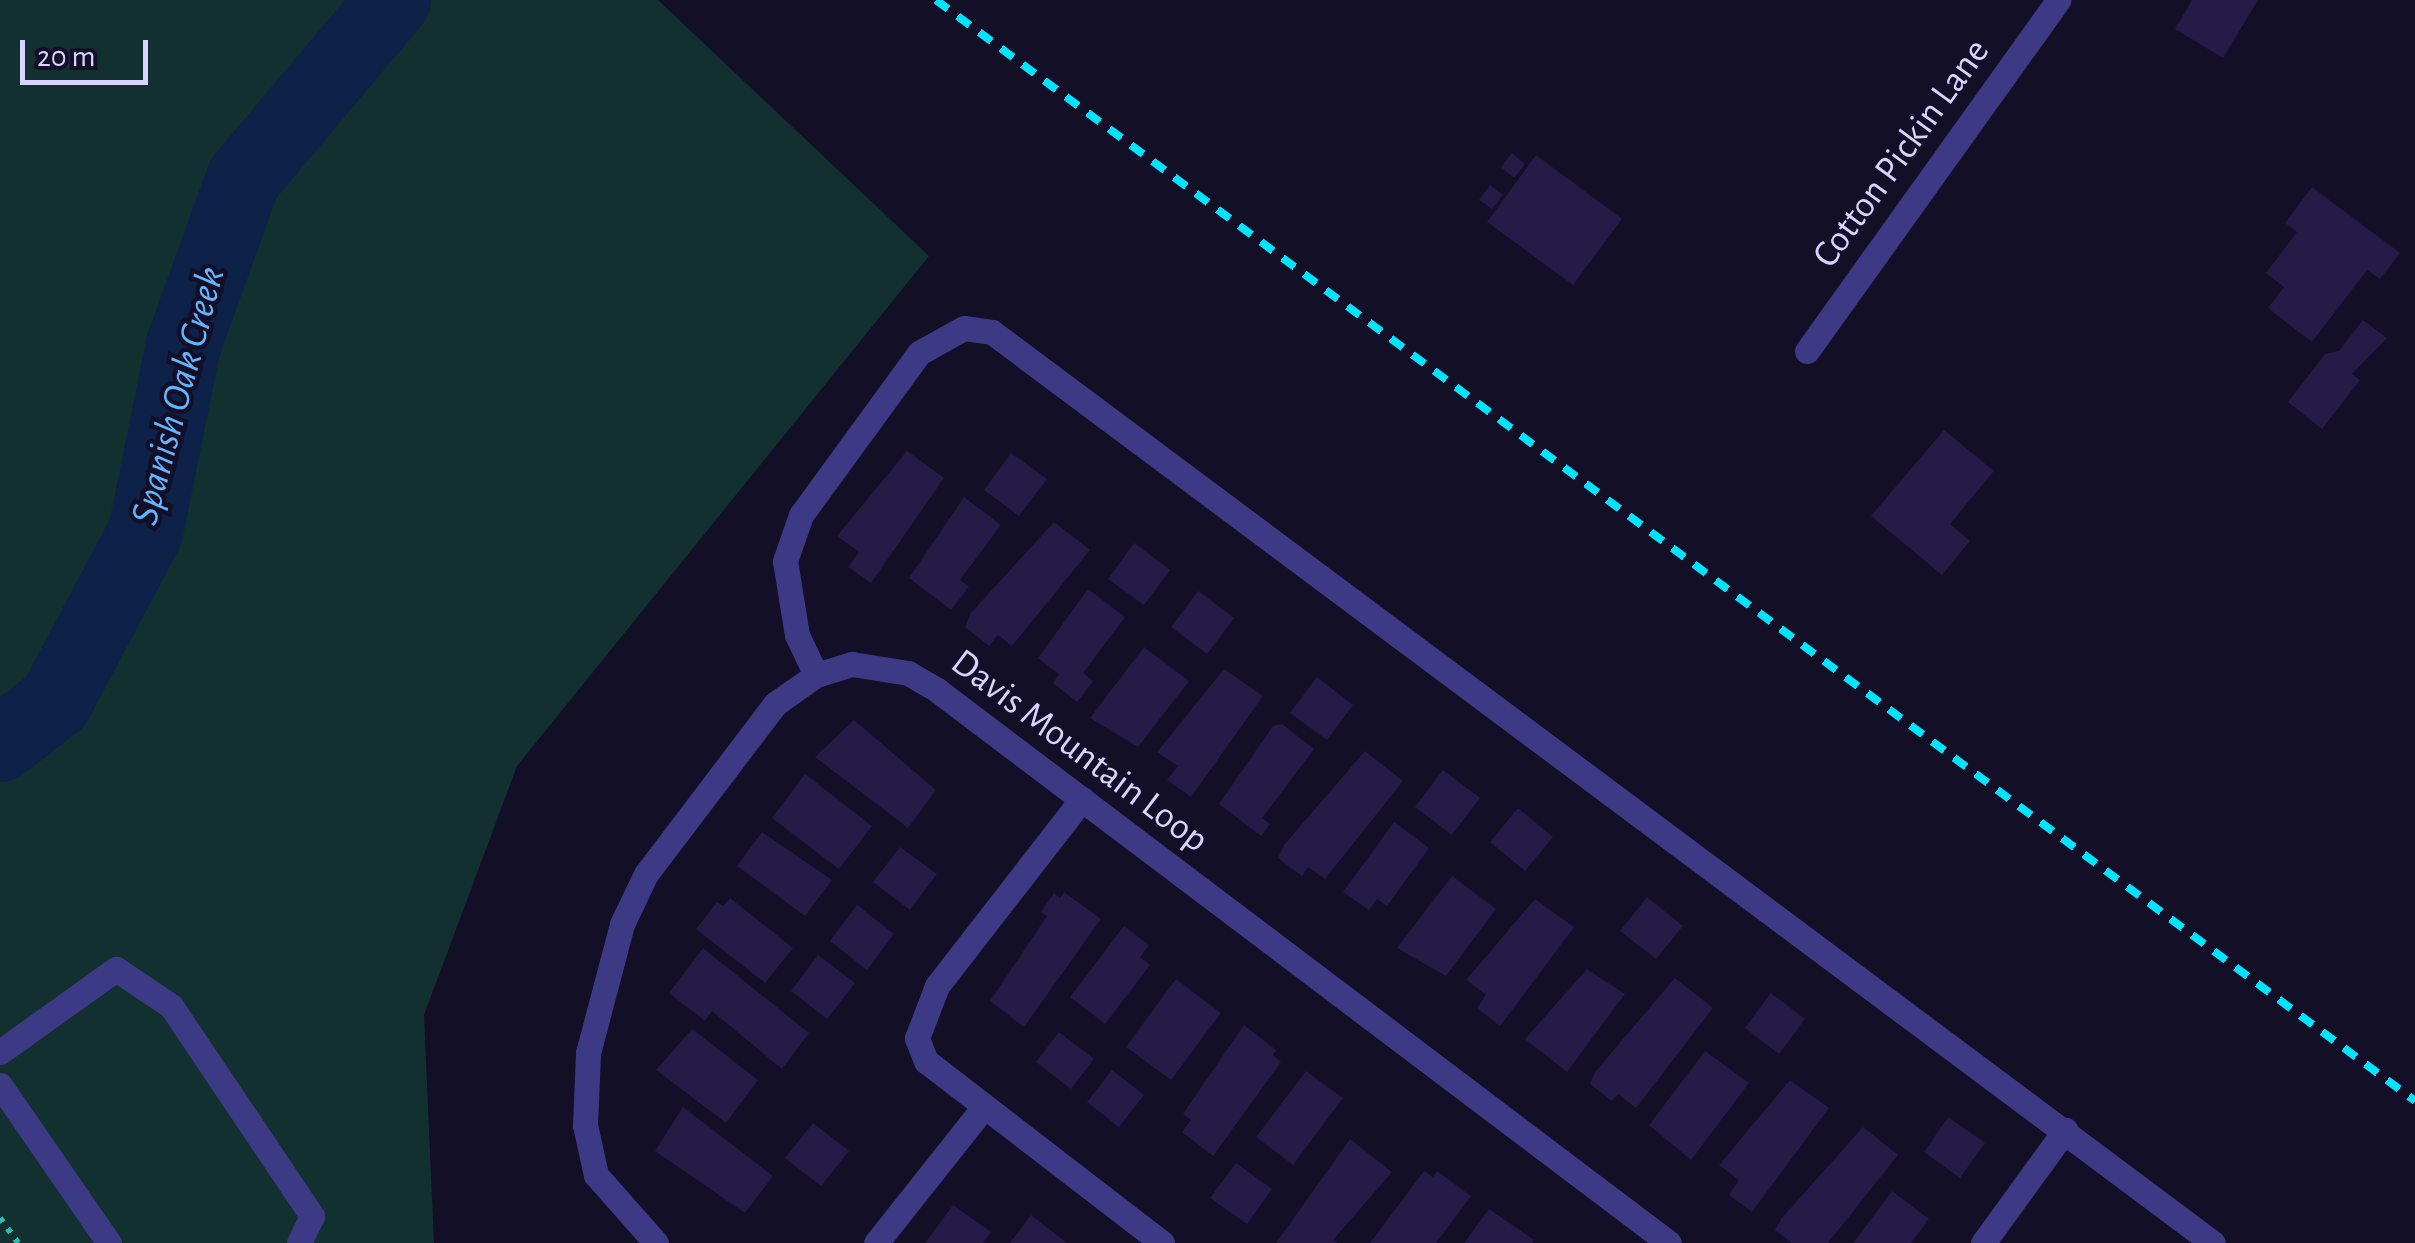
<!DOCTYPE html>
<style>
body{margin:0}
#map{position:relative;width:2415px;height:1243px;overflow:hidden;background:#130f26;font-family:"Alegreya Sans",sans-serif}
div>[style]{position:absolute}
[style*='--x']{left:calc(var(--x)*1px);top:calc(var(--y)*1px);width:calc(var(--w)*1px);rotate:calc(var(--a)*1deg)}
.green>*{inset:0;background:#12302f}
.river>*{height:75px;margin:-37.5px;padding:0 37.5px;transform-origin:37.5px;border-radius:37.5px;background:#0c2248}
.building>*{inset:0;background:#241b47}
.path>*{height:6px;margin-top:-3px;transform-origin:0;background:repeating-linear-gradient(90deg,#2fb8b0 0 5px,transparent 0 13px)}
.minor>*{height:25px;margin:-12.5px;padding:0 12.5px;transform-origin:12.5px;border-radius:12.5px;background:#3d3a85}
.rail>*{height:8px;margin-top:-4px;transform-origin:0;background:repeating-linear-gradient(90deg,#00e5ff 0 15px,transparent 0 27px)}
span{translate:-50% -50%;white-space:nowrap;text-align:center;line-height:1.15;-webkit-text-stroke:9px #130f26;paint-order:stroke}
.street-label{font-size:38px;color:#d9d4ff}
.water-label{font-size:40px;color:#62b6ff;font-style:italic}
.scale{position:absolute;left:20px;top:40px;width:128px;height:45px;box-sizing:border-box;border:5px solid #d9d4ff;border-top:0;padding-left:12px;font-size:30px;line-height:35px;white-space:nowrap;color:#d9d4ff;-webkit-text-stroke:8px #130f26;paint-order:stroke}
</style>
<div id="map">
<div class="green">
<div style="clip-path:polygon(0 0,658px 0,929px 256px,517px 766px,424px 1015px,434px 1243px,0 1243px)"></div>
</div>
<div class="river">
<div style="--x:0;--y:744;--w:70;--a:-38"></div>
<div style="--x:55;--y:701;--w:191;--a:-62"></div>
<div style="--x:145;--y:532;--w:192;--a:-78.6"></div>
<div style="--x:183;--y:344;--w:177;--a:-70.1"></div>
<div style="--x:243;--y:178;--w:233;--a:-49.9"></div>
</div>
<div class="building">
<div style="clip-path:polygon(2192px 0,2258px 0,2223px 58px,2175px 29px)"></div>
<div style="clip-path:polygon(1512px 153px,1525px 164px,1514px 178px,1501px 167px)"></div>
<div style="clip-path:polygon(1536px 155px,1622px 219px,1573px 285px,1487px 222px)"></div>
<div style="clip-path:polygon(1490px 185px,1503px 195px,1492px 209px,1479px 200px)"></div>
<div style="clip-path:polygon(2312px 187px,2400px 253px,2380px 279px,2367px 270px,2312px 342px,2268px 308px,2284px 287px,2266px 273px,2297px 232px,2285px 223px)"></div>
<div style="clip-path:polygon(2363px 320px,2387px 338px,2352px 374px,2360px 380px,2322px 429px,2288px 402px,2325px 354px,2339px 351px)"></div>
<div style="clip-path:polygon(1944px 430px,1994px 471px,1950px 524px,1970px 541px,1942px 575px,1871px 516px)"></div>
<div style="clip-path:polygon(907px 451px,944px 478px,871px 583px,848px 567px,859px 552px,837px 536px)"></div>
<div style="clip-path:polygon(1011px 453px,1047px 479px,1019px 516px,984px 490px)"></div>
<div style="clip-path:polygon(964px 497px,1001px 525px,960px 580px,969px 587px,951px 610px,909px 578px)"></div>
<div style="clip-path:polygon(1054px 522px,1090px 550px,1012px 646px,998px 635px,989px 646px,965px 627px,970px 614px)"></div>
<div style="clip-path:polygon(1134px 543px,1170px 570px,1144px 605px,1108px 579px)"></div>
<div style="clip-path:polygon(1088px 589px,1125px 617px,1083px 673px,1093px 681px,1077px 702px,1053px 683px,1059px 674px,1038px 658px)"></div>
<div style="clip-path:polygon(1198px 591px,1234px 618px,1207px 654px,1171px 627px)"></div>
<div style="clip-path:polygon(1144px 647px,1189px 681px,1138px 747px,1090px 718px)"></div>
<div style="clip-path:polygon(1224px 669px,1263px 696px,1191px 797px,1167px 780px,1178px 766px,1157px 752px)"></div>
<div style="clip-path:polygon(1317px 677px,1353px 705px,1327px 740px,1290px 713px)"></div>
<div style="clip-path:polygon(854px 720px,936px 790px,908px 828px,815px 757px)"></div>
<div style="clip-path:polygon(1282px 724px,1314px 749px,1262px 818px,1270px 824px,1261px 836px,1219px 804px,1273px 726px)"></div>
<div style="clip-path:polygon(1365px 751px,1403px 781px,1325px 879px,1308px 867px,1302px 876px,1278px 858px,1284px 845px)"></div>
<div style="clip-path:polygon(1443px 770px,1480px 798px,1452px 835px,1415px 807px)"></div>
<div style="clip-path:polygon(805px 774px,872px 826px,839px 869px,772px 818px)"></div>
<div style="clip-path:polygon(1518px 808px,1553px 837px,1525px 871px,1490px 842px)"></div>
<div style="clip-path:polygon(1394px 822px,1429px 848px,1387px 906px,1377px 899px,1369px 910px,1343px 892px)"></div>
<div style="clip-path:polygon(762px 832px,832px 880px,805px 916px,737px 866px)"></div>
<div style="clip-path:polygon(900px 847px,937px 874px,910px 910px,873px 882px)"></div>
<div style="clip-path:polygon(1452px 876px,1496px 909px,1446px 976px,1397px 948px)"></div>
<div style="clip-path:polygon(1064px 892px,1101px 919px,1024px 1027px,990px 1001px,1047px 916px,1041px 912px,1054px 893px,1060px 898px)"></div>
<div style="clip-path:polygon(1647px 897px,1683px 926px,1656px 959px,1620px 931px)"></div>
<div style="clip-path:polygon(730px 898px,793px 948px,765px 983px,696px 929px,717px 902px,723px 906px)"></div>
<div style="clip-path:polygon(1535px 899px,1574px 927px,1500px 1026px,1477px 1008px,1486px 995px,1466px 980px)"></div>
<div style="clip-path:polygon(857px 905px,894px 934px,867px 970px,830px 941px)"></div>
<div style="clip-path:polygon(1124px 926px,1149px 945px,1140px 957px,1150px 965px,1105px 1024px,1070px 997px)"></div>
<div style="clip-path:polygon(703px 948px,809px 1033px,782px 1069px,712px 1011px,705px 1021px,669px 993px)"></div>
<div style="clip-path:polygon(818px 955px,855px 983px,827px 1019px,791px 991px)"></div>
<div style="clip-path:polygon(1587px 969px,1625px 994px,1567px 1072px,1525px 1039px)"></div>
<div style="clip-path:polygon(1675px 978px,1713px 1008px,1636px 1108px,1618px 1094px,1612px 1101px,1590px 1084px,1595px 1072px)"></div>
<div style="clip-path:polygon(1176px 979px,1221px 1013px,1171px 1080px,1126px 1047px)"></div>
<div style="clip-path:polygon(1771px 993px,1805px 1019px,1779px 1054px,1745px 1028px)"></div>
<div style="clip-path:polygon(1244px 1025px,1276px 1050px,1273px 1055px,1281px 1062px,1213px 1156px,1182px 1132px,1191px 1120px,1183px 1114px)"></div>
<div style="clip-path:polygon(692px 1029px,758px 1080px,726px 1123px,656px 1070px)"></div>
<div style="clip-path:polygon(1059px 1032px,1094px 1059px,1071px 1089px,1036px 1062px)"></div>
<div style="clip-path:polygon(1705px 1051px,1749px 1083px,1691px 1160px,1649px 1125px)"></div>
<div style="clip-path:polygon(1112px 1070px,1144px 1095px,1119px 1127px,1087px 1102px)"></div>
<div style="clip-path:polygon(1306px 1071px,1343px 1098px,1293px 1165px,1256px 1137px)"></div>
<div style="clip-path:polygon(1790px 1080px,1829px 1108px,1752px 1212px,1729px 1195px,1739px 1180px,1719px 1165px)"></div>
<div style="clip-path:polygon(683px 1107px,773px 1176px,745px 1213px,655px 1151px)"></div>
<div style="clip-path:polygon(1948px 1117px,1985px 1143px,1960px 1178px,1924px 1152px)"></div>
<div style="clip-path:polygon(813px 1123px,849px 1151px,821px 1186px,785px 1158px)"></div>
<div style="clip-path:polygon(1863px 1127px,1898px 1155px,1828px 1243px,1792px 1243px,1775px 1230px,1781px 1219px)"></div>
<div style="clip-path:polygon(1350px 1139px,1392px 1172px,1333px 1240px,1338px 1243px,1276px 1243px)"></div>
<div style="clip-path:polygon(1236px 1163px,1272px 1189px,1247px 1224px,1210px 1198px)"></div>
<div style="clip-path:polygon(1424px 1171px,1433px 1177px,1437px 1171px,1471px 1196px,1436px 1243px,1370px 1243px)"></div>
<div style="clip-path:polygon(1892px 1191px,1929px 1219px,1911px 1243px,1853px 1243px)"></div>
<div style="clip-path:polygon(953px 1205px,991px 1232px,983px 1243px,925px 1243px)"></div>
<div style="clip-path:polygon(1489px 1209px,1534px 1240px,1532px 1243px,1464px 1243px)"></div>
<div style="clip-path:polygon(1031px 1215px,1067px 1243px,1010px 1243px)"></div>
</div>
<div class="path">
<div style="--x:0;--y:1218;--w:31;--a:54"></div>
</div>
<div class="minor">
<div style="--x:1807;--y:351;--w:432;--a:-54.4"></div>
<div style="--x:816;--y:675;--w:44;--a:-115.4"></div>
<div style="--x:797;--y:635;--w:75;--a:-99.2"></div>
<div style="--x:785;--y:561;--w:49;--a:-70.8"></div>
<div style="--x:801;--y:515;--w:200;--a:-53.9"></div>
<div style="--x:919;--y:353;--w:51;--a:-29.1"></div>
<div style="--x:964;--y:328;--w:28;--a:8"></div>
<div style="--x:992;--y:332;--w:1523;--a:36.73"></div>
<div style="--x:1082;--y:799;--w:237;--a:127.8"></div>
<div style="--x:937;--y:986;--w:56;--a:111"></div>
<div style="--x:917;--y:1038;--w:25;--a:69"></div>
<div style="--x:926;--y:1061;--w:298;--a:37.6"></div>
<div style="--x:0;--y:1052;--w:143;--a:-35.6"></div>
<div style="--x:116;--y:969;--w:66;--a:33.9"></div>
<div style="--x:171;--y:1006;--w:253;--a:56.1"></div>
<div style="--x:312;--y:1216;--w:30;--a:116"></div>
<div style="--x:0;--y:1085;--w:192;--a:55.4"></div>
<div style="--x:656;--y:1243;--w:91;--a:-131.4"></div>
<div style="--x:596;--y:1175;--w:51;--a:-102.4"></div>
<div style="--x:585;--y:1125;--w:72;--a:-87.6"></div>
<div style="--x:588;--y:1053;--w:133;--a:-75.2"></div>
<div style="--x:622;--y:924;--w:55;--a:-64.4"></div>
<div style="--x:646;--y:874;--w:213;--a:-52.8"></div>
<div style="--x:775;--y:704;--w:50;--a:-35.3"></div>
<div style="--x:816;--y:675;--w:38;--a:-17"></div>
<div style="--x:852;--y:664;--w:57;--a:9.1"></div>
<div style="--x:908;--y:673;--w:34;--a:30"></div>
<div style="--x:937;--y:690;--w:917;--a:37.07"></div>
<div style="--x:876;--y:1243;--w:172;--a:-51.6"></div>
<div style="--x:1983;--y:1243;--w:140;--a:-54"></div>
</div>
<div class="rail">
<div style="--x:936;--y:0;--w:1844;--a:36.66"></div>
</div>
<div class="street-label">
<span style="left:1902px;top:154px;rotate:-54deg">Cotton Pickin Lane</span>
<span style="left:1079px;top:752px;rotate:37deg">Davis Mountain Loop</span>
</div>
<div class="water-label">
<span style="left:178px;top:396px;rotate:-75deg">Spanish Oak Creek</span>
</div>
<div class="scale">20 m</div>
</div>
